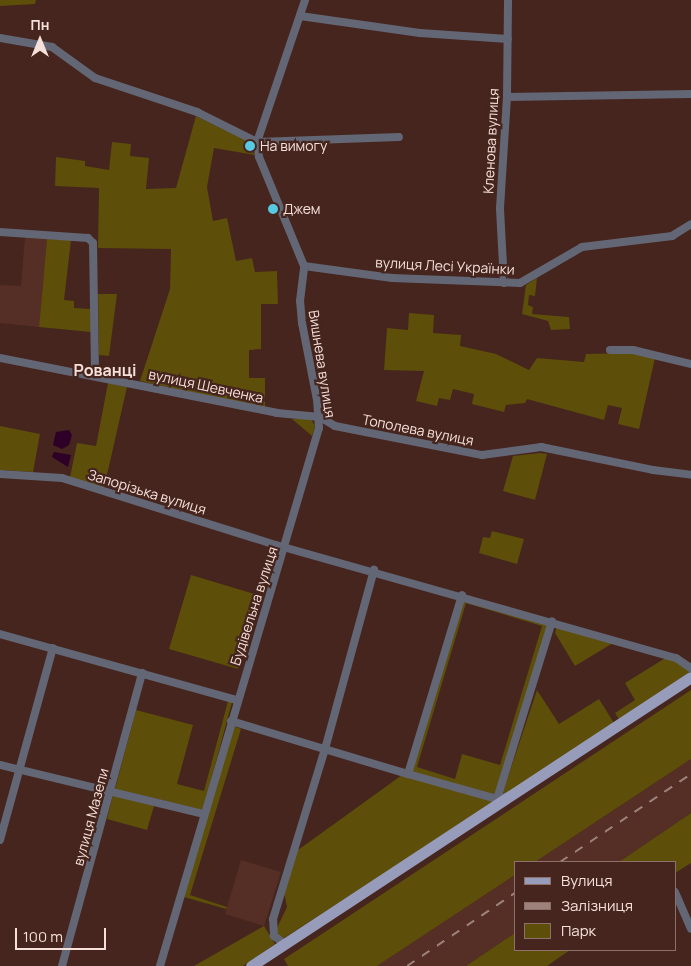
<!DOCTYPE html>
<meta charset="utf-8">
<style>
body{margin:0}
#map{position:relative;width:691px;height:966px;overflow:hidden;background:#45251d;font-family:Manrope,sans-serif}
div>[style]{position:absolute}
[style*='--x']{left:calc(var(--x)*1px);top:calc(var(--y)*1px);width:calc(var(--w)*1px);rotate:calc(var(--a)*1deg)}
.built>*{inset:0;background:#552f26}
.green>*{inset:0;background:#5d4e09}
.water>*{inset:0;background:#2e0027}
.street>*{height:8px;margin:-4px;padding:0 4px;transform-origin:4px;border-radius:4px;background:#636674}
.primary>*{height:11px;margin:-5.5px;padding:0 5.5px;transform-origin:5.5px;border-radius:5.5px;background:#969cba}
.rail>*{height:2px;margin-top:-1px;transform-origin:0;background:repeating-linear-gradient(90deg,#9d827b 0 9px,transparent 0 18px)}
.dots>*{width:14px;height:14px;translate:-50% -50%;box-sizing:border-box;border:2px solid #45251d;border-radius:50%}
span{translate:-50% -50%;white-space:nowrap;text-align:center;line-height:1.15;-webkit-text-stroke:4.5px #45251d;paint-order:stroke}
.street-label{font-size:14px;color:#f6e0da}
.poi-label{font-size:14px;color:#f6e0da}
.left{translate:0 -50%;text-align:left}
.quarter-label{font-size:16px;color:#f6e0da;font-weight:700}
.legend{position:absolute;left:514px;top:861px;width:162px;height:90px;box-sizing:border-box;background:#45251d;border:1px solid #8c7069;margin:0;padding:6px 9px;list-style:none;font-size:15px;color:#f6e0da}
.legend li{display:flex;align-items:center;gap:10px;height:25px}
.legend b{width:25px;border:1px solid #8c7069}
.north{position:absolute;left:15px;top:15px;width:50px;height:50px;-webkit-text-stroke:4px #45251d;paint-order:stroke;rotate:0deg;font-size:14px;font-weight:700;line-height:20px;text-align:center;color:#f6e0da}
.north::after{content:'';display:block;margin:auto;width:18px;height:22px;background:#f6e0da;clip-path:polygon(50% 0,100% 100%,50% 72%,0 100%)}
.scale{position:absolute;left:15px;top:928px;width:91px;height:22px;box-sizing:border-box;border:2px solid #f6e0da;border-top:0;padding-left:6px;font-size:15px;line-height:18px;white-space:nowrap;color:#f6e0da;-webkit-text-stroke:4px #45251d;paint-order:stroke}
</style>
<div id="map">
<div class="built">
<div style="clip-path:polygon(25px 237px,47px 239px,39px 327px,0 323px,0 285px,21px 286px)"></div>
<div style="clip-path:polygon(691px 759px,691px 813px,619px 862px,535px 862px)"></div>
<div style="clip-path:polygon(241px 860px,281px 872px,264px 926px,225px 914px)"></div>
<div style="clip-path:polygon(515px 875px,515px 933px,466px 966px,377px 966px)"></div>
</div>
<div class="green">
<div style="clip-path:polygon(0 0,36px 0,35px 4px,0 6px)"></div>
<div style="clip-path:polygon(196px 116px,249px 142px,247px 144px,255px 155px,214px 148px,207px 187px,213px 221px,227px 218px,236px 261px,252px 258px,255px 272px,277px 271px,278px 304px,261px 304px,261px 349px,249px 350px,249px 378px,265px 378px,265px 408px,140px 381px,170px 289px,171px 249px,98px 248px,99px 188px,55px 186px,56px 157px,85px 161px,85px 166px,109px 170px,112px 142px,131px 144px,130px 156px,149px 158px,146px 189px,176px 188px)"></div>
<div style="clip-path:polygon(47px 239px,71px 240px,64px 300px,74px 301px,74px 308px,91px 309px,91px 332px,39px 327px)"></div>
<div style="clip-path:polygon(537px 278px,535px 296px,529px 295px,528px 305px,533px 307px,532px 314px,569px 317px,570px 329px,551px 330px,548px 321px,522px 314px,526px 285px)"></div>
<div style="clip-path:polygon(98px 294px,117px 294px,109px 356px,99px 355px)"></div>
<div style="clip-path:polygon(409px 313px,434px 315px,433px 333px,461px 335px,460px 346px,496px 354px,529px 370px,537px 358px,584px 362px,586px 354px,633px 353px,655px 358px,639px 429px,618px 424px,622px 408px,608px 405px,604px 420px,527px 399px,525px 403px,506px 405px,504px 412px,472px 404px,474px 394px,453px 389px,450px 400px,439px 398px,437px 406px,416px 401px,424px 371px,384px 370px,387px 328px,408px 330px)"></div>
<div style="clip-path:polygon(108px 383px,127px 387px,104px 488px,70px 477px,77px 443px,96px 446px)"></div>
<div style="clip-path:polygon(292px 419px,311px 419px,315px 426px,312px 436px)"></div>
<div style="clip-path:polygon(0 426px,40px 434px,33px 472px,0 470px)"></div>
<div style="clip-path:polygon(540px 453px,547px 454px,535px 500px,503px 491px,513px 456px)"></div>
<div style="clip-path:polygon(492px 531px,524px 539px,517px 564px,479px 553px,483px 537px,490px 538px)"></div>
<div style="clip-path:polygon(191px 575px,261px 596px,238px 669px,169px 649px)"></div>
<div style="clip-path:polygon(evenodd,464px 598px,548px 623px,495px 796px,411px 773px,464px 598px,466px 603px,542px 626px,500px 765px,462px 754px,455px 779px,417px 767px,466px 603px)"></div>
<div style="clip-path:polygon(557px 626px,613px 643px,575px 666px,555px 633px)"></div>
<div style="clip-path:polygon(667px 657px,691px 671px,619px 719px,615px 713px,635px 700px,625px 683px)"></div>
<div style="clip-path:polygon(537px 690px,559px 724px,599px 699px,614px 723px,505px 795px,503px 792px)"></div>
<div style="clip-path:polygon(691px 690px,691px 759px,535px 862px,515px 862px,515px 875px,377px 966px,288px 966px,284px 959px)"></div>
<div style="clip-path:polygon(228px 701px,232px 702px,203px 810px,115px 789px,136px 710px,193px 725px,177px 784px,204px 791px)"></div>
<div style="clip-path:polygon(234px 726px,241px 729px,190px 895px,227px 907px,226px 909px,184px 897px)"></div>
<div style="clip-path:polygon(402px 775px,496px 801px,284px 938px,278px 936px,276px 930px,287px 907px,284px 892px,298px 850px)"></div>
<div style="clip-path:polygon(113px 795px,154px 806px,147px 830px,107px 819px)"></div>
<div style="clip-path:polygon(691px 813px,691px 863px,675px 873px,675px 862px,619px 862px)"></div>
<div style="clip-path:polygon(264px 926px,275px 944px,243px 966px,194px 966px)"></div>
<div style="clip-path:polygon(515px 933px,515px 950px,570px 950px,547px 966px,466px 966px)"></div>
</div>
<div class="water">
<div style="clip-path:polygon(69px 430px,72px 435px,69px 445px,62px 449px,53px 445px,56px 432px)"></div>
<div style="clip-path:polygon(54px 452px,71px 455px,68px 467px,52px 457px)"></div>
</div>
<div class="street">
<div style="--x:300;--y:16;--w:121;--a:8.1"></div>
<div style="--x:420;--y:33;--w:88;--a:3.9"></div>
<div style="--x:0;--y:38;--w:53;--a:9.8"></div>
<div style="--x:52;--y:47;--w:53;--a:35.8"></div>
<div style="--x:95;--y:78;--w:108;--a:18.4"></div>
<div style="--x:197;--y:112;--w:67;--a:26.6"></div>
<div style="--x:257;--y:142;--w:142;--a:-2"></div>
<div style="--x:507;--y:97;--w:184;--a:-0.9"></div>
<div style="--x:0;--y:232;--w:88;--a:3.9"></div>
<div style="--x:88;--y:238;--w:7;--a:45"></div>
<div style="--x:93;--y:243;--w:133;--a:89.1"></div>
<div style="--x:304;--y:266;--w:89;--a:7.8"></div>
<div style="--x:392;--y:278;--w:128;--a:2.2"></div>
<div style="--x:520;--y:283;--w:72;--a:-30.1"></div>
<div style="--x:582;--y:247;--w:91;--a:-7"></div>
<div style="--x:672;--y:236;--w:22;--a:-32"></div>
<div style="--x:504;--y:283;--w:75;--a:-93.1"></div>
<div style="--x:500;--y:208;--w:111;--a:-86.4"></div>
<div style="--x:507;--y:97;--w:97;--a:-89.4"></div>
<div style="--x:610;--y:350;--w:23;--a:0"></div>
<div style="--x:633;--y:350;--w:60;--a:13.6"></div>
<div style="--x:0;--y:358;--w:282;--a:11.2"></div>
<div style="--x:277;--y:413;--w:43;--a:5.3"></div>
<div style="--x:320;--y:417;--w:17;--a:31"></div>
<div style="--x:335;--y:426;--w:150;--a:11.2"></div>
<div style="--x:482;--y:455;--w:60;--a:-7.7"></div>
<div style="--x:541;--y:447;--w:114;--a:11.6"></div>
<div style="--x:653;--y:470;--w:38;--a:7"></div>
<div style="--x:0;--y:474;--w:62;--a:3.7"></div>
<div style="--x:62;--y:478;--w:224;--a:17.4"></div>
<div style="--x:276;--y:545;--w:416;--a:15.8"></div>
<div style="--x:676;--y:658;--w:18;--a:34"></div>
<div style="--x:0;--y:634;--w:246;--a:15.6"></div>
<div style="--x:231;--y:721;--w:185;--a:16.7"></div>
<div style="--x:408;--y:774;--w:92;--a:15.7"></div>
<div style="--x:497;--y:799;--w:8;--a:-14"></div>
<div style="--x:0;--y:765;--w:210;--a:13.5"></div>
<div style="--x:408;--y:774;--w:187;--a:-73.2"></div>
<div style="--x:497;--y:799;--w:186;--a:-72.8"></div>
<div style="--x:0;--y:840;--w:199;--a:-74.6"></div>
<div style="--x:675;--y:892;--w:40;--a:66.6"></div>
<div style="--x:285;--y:944;--w:14;--a:-144"></div>
<div style="--x:274;--y:936;--w:17;--a:-93"></div>
<div style="--x:273;--y:919;--w:178;--a:-73"></div>
<div style="--x:325;--y:749;--w:186;--a:-74.7"></div>
<div style="--x:62;--y:966;--w:304;--a:-74.7"></div>
<div style="--x:160;--y:966;--w:561;--a:-73.54"></div>
<div style="--x:319;--y:428;--w:28;--a:-94"></div>
<div style="--x:317;--y:400;--w:78;--a:-101"></div>
<div style="--x:302;--y:323;--w:22;--a:-95"></div>
<div style="--x:300;--y:301;--w:35;--a:-83"></div>
<div style="--x:304;--y:266;--w:118;--a:-112.4"></div>
<div style="--x:259;--y:157;--w:15;--a:-98"></div>
<div style="--x:257;--y:142;--w:150;--a:-71.3"></div>
</div>
<div class="primary">
<div style="--x:251;--y:966;--w:526;--a:-33.3"></div>
</div>
<div class="rail">
<div style="--x:560;--y:862;--w:158;--a:-33.9"></div>
<div style="--x:407;--y:966;--w:130;--a:-34.1"></div>
</div>
<div class="dots">
<div style="left:250px;top:146px;background:#57c9e3"></div>
<div style="left:273px;top:209px;background:#57c9e3"></div>
</div>
<div class="street-label">
<span style="left:491px;top:141px;rotate:-87deg">Кленова вулиця</span>
<span style="left:445px;top:266px;rotate:3deg">вулиця Лесі Українки</span>
<span style="left:322px;top:364px;rotate:81deg">Вишнева вулиця</span>
<span style="left:206px;top:386px;rotate:12deg">вулиця Шевченка</span>
<span style="left:418px;top:430px;rotate:11deg">Тополева вулиця</span>
<span style="left:147px;top:492px;rotate:17deg">Запорізька вулиця</span>
<span style="left:254px;top:606px;rotate:-72deg">Будівельна вулиця</span>
<span style="left:91px;top:817px;rotate:-75deg">вулиця Мазепи</span>
</div>
<div class="poi-label">
<span class="left" style="left:260px;top:146px">На вимогу</span>
<span class="left" style="left:283px;top:209px">Джем</span>
</div>
<div class="quarter-label">
<span style="left:105px;top:370px">Рованці</span>
</div>
<ul class="legend">
<li><b style="height:6px;background:#969cba"></b>Вулиця</li>
<li><b style="height:6px;background:#9d827b"></b>Залізниця</li>
<li><b style="height:14px;background:#5d4e09"></b>Парк</li>
</ul>
<div class="north">Пн</div>
<div class="scale">100 m</div>
</div>
